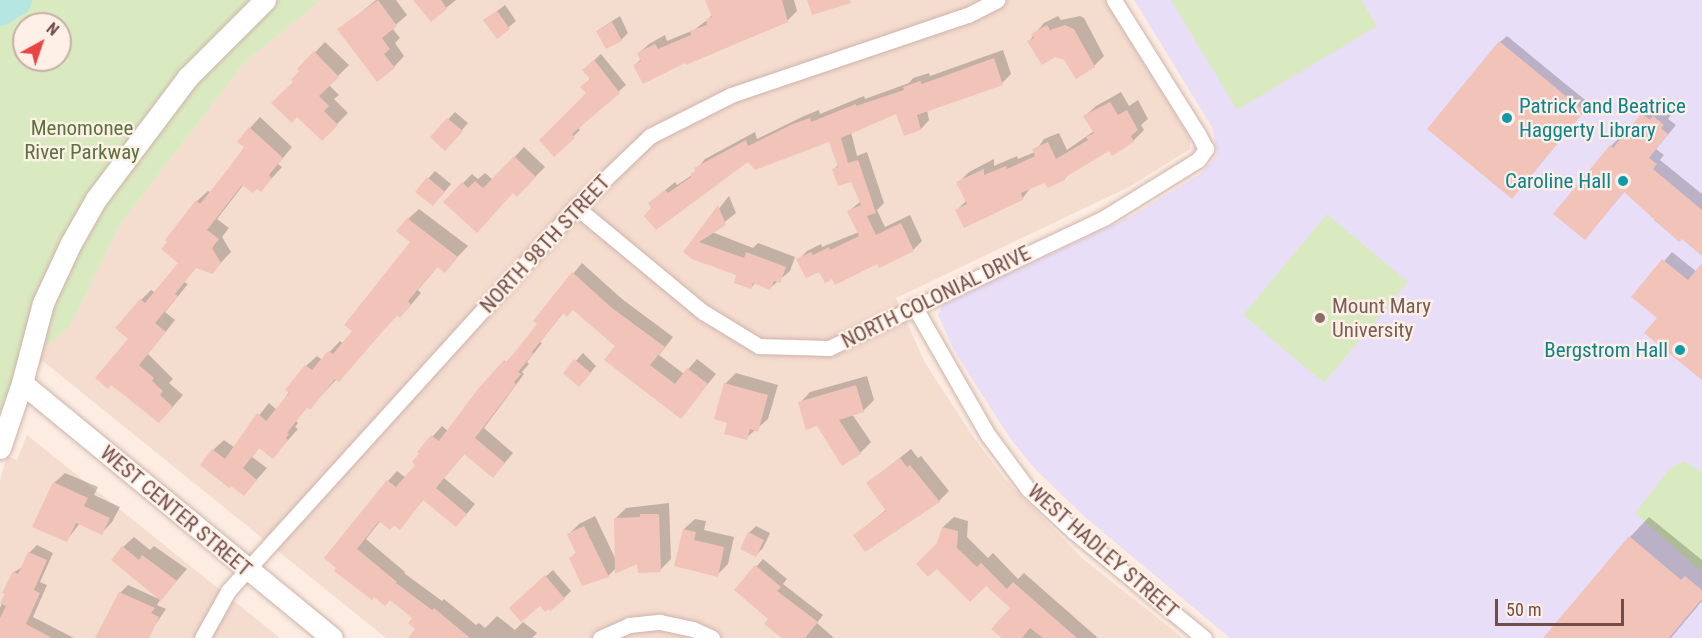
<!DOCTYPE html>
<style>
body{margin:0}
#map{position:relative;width:1702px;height:638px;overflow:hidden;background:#fcece1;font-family:"Roboto Condensed",sans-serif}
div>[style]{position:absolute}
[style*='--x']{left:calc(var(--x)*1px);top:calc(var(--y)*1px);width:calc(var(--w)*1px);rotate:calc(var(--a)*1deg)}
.residential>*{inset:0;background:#f4dccf}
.education>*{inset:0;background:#e9def8}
.green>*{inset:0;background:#daeac0}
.shadow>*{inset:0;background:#0003}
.river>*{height:32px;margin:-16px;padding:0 16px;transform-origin:16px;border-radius:16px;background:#b6e6e2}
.building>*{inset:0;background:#f2c3b9}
.roads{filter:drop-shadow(0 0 2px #cfb3ab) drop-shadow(0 0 2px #cfb3ab)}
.street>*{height:15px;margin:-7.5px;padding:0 7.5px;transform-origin:7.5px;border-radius:7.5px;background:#fff}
.secondary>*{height:21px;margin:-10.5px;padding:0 10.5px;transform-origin:10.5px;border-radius:10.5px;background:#fff}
.dots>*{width:16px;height:16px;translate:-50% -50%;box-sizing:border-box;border:3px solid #fff0e7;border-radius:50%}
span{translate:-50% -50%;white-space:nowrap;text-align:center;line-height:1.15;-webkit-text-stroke:4.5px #fff0e7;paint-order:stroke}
.culture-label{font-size:21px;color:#0d838f}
.left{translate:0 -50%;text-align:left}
.right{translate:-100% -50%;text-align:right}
.park-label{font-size:21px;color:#59743d}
.street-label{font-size:21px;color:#734e48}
.education-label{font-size:21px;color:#785e54}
.north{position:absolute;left:12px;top:12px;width:60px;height:60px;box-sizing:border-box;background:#fff0e7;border:2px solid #c7afa7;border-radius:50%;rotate:40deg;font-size:16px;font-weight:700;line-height:24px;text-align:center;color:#734e48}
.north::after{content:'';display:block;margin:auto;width:21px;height:27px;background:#e84544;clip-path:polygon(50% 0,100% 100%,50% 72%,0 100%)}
.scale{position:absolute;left:1495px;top:599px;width:129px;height:27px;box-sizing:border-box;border:3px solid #734e48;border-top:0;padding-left:8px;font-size:18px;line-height:21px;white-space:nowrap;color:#734e48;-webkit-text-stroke:4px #fff0e7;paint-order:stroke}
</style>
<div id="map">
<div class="residential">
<div style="clip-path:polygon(321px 0,1105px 0,1190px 138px,1190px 149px,1129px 187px,896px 298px,925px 363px,974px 438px,1004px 478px,1083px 559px,1183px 638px,386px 638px,43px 361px,37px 366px,40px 352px,70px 326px,121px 223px,245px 62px)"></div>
<div style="clip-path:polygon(27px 435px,280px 638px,0 638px,0 481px,7px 456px,17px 460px)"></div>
</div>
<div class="education">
<div style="clip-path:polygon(1134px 0,1702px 0,1702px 638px,1230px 638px,1086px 518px,1035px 469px,1010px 438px,976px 385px,954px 350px,938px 315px,943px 304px,1128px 218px,1200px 174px,1215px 158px,1217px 153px,1212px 127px)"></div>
</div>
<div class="green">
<div style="clip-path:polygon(evenodd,0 0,321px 0,245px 62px,121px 223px,70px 326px,41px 351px,0 439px,0 0,24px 24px,60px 24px,60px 60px,24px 60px,24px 24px)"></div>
<div style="clip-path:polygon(1171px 0,1361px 0,1377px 26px,1237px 110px)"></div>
<div style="clip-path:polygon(1327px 214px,1408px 282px,1324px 383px,1243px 315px)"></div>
<div style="clip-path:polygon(1684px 461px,1702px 472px,1702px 572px,1635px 513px,1669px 469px)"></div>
</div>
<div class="shadow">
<div style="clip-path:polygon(376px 0,396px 0,407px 15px,392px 28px,400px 38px,395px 43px,404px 56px,394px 67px,339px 30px)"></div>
<div style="clip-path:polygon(415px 0,456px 0,431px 20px)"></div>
<div style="clip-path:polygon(707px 0,794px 0,797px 11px,787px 21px,685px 61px,635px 65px,642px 58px,639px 53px,649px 44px,665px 35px,667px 41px,694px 30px,707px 20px,713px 14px)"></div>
<div style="clip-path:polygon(505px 5px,516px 21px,497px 37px,485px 20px)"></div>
<div style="clip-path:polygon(620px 16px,628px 33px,621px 40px,597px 31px)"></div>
<div style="clip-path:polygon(1058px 16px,1061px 20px,1080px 16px,1084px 18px,1104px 56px,1094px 66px,1065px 58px,1029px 41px,1044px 23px)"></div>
<div style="clip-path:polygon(1507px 36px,1590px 104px,1519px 190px,1500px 42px)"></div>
<div style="clip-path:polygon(325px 42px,349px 65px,329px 85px,339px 95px,334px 99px,348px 113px,322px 139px,295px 82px,302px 71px,299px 69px)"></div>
<div style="clip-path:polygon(1003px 50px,1011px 74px,1002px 83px,927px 110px,929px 120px,921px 129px,897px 112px,851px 132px,857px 156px,867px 152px,884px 203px,877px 210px,885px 227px,910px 215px,922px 241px,913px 250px,833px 277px,798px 260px,807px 251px,821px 244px,822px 247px,859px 232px,849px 211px,861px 201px,852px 180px,834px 169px,839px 164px,830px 140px,748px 161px,653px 208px,650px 203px,675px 182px,677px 185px,692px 175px,705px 159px,755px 132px,757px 139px,804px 116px,819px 110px,820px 114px,864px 96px,865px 99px,909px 83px,913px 78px,929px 73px,930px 76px)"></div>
<div style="clip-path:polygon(601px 54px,626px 85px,578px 127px,580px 130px,554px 155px,588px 93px,591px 63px)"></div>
<div style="clip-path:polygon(1121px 92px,1129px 106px,1138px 100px,1148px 119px,1141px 125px,1144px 130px,1133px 141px,1110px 149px,1071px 172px,1064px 179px,1045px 181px,1032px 186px,1022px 199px,957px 210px,966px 201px,958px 183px,969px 172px,994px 159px,994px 166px,1017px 156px,1018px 159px,1035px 152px,1044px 139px,1059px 133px,1067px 150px,1094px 131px,1085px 116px,1096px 106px)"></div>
<div style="clip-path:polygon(1652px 105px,1660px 112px,1663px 108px,1671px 115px,1668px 119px,1676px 125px,1656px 149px,1664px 155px,1660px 160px,1702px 194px,1702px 254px,1682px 237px,1679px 240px,1654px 220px,1656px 217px,1625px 191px,1593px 229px,1611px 146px,1619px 138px,1622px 139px)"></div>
<div style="clip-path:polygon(455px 112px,468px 123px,452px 142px,432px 137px)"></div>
<div style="clip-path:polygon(260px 117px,292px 147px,278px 164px,282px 167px,261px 190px,244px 184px,217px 219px,229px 228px,222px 237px,231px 252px,212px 272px,197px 266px,184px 282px,188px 284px,165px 312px,175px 320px,148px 354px,173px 379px,169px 383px,183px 395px,170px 410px,111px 383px,130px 339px,141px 300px,151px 290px,156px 293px,181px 263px,197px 201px,208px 191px,211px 193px,246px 147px,250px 128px)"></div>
<div style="clip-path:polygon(524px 147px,545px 167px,517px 195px,513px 192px,486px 222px,463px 183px,472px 174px,478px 179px,485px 173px,493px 180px)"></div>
<div style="clip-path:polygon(435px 171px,451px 184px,440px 197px,417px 191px)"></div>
<div style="clip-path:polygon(729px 196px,736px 213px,712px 232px,753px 248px,758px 243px,795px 257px,790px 271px,770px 288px,755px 283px,751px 288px,738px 274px,685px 251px)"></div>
<div style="clip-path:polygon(419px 209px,468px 246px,444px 271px,438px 266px,418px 290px,421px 293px,410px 306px,400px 316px,397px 314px,320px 397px,308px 406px,296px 421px,298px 423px,295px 427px,298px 429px,273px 457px,260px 447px,252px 457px,267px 468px,244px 494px,213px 450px,224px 440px,234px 447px,269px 403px,277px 410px,306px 366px,317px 356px,322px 360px,340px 341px,344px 344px,412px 241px,408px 219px)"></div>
<div style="clip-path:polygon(1672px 252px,1697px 272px,1702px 265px,1702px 378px,1659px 318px,1633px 297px)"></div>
<div style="clip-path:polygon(582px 263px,622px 299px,673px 337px,659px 355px,684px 374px,697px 359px,716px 374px,681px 417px,617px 346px,573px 309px,564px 312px,540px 342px,542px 343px,527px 362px,529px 364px,522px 372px,524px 374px,484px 428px,513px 453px,502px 466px,465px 453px,444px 478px,475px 504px,465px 516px,424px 499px,400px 528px,381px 520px,366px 539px,405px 572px,404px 573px,442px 601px,444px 599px,476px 625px,479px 623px,485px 628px,497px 616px,515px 630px,523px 622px,537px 633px,532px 638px,420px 638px,414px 618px,391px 599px,326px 558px,388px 481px,397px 471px,406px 478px,417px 465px,421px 454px,419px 452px,433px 436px,442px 426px,448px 431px,478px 391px,516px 352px,539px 324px,535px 320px)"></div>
<div style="clip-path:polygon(583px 353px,596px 366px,586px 378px,565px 373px)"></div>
<div style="clip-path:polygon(736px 373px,778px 385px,768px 419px,746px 438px,725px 384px)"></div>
<div style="clip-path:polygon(867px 376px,874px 400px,863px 411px,852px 414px,871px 442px,860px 453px,817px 425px,800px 403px,810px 392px)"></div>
<div style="clip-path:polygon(911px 449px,918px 458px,921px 456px,949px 491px,939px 501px,855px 535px,886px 510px,868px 483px)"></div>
<div style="clip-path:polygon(65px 473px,98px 487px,94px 495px,120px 507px,112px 522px,102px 533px,80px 523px,67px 540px,54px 483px)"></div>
<div style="clip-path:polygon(669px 503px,671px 559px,660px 570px,638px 561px,617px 567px,608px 576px,570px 559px,577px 552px,569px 534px,579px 524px,595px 516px,616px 560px,615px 519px,626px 508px)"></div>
<div style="clip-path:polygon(954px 517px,968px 521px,967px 537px,988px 558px,993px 553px,1018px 579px,1024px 573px,1098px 638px,1004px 638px,1012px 607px,938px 544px,943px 527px)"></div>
<div style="clip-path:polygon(1649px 517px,1702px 560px,1702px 601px,1671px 638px,1550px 638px,1630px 537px)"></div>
<div style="clip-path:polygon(695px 519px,706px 521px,704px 530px,734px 537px,728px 564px,717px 575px,684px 529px)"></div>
<div style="clip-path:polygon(756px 526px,770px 533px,763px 548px,756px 555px,749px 533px)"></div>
<div style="clip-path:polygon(134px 537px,150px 550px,154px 546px,187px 569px,160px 600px,157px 605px,166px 609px,150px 632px,138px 638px,96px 638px,120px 593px,128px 585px,159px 599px,123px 547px)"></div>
<div style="clip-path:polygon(37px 545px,53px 553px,40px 582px,47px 585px,33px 617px,74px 638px,0 638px,0 608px,14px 572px,24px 566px,29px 553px)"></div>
<div style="clip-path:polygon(763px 559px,787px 579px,783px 584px,823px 615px,817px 623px,834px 638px,784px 638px,770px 619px,736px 590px)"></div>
<div style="clip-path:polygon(553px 570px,571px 591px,564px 598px,540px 604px,518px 601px)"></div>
</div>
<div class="river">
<div style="--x:0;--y:10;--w:19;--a:-32"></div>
</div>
<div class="building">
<div style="clip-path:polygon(378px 0,397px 26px,382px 38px,390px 49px,384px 54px,395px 68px,377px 82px,337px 29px)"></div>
<div style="clip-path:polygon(413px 0,441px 0,447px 9px,431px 22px)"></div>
<div style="clip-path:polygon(705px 0,782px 0,788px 22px,686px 65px,685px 63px,643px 84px,633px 65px,641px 61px,637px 53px,655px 44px,658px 49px,691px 35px,690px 31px,707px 25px,706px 19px,712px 17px)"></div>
<div style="clip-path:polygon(807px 0,850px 0,851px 3px,812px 15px)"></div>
<div style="clip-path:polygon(497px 11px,510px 29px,497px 39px,483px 20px)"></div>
<div style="clip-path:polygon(612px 22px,622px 41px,606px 49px,596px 31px)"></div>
<div style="clip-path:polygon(1047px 25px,1050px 30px,1065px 25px,1074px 29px,1095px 67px,1076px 79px,1064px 60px,1055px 57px,1042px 65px,1027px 41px,1034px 38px,1031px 34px)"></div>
<div style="clip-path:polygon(1499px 41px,1584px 111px,1512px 199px,1427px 129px)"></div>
<div style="clip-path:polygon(314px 51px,339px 77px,319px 96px,329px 106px,324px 111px,338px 125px,322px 141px,297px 117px,292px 123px,271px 103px,293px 82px,291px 80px,299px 71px,297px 69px)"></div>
<div style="clip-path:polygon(994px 58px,1003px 85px,917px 115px,921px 130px,904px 136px,896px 114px,841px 138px,848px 163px,858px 160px,876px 213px,867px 216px,876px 235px,901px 223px,914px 251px,879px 268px,877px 264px,835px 285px,832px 279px,825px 283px,819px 272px,806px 278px,796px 259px,811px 252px,813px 255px,829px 247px,830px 250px,859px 236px,847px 211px,861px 205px,851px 182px,838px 186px,832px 169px,838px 167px,829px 142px,755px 170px,748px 162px,656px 230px,644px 216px,651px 208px,648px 203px,665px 190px,668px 193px,691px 177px,691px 173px,695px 171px,694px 168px,746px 140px,748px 146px,793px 124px,810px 118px,811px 122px,856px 104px,856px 106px,904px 90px,903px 87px,920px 81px,922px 84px)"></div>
<div style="clip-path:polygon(594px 60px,620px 93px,572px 134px,575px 138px,554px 157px,539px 140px,586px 93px,580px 87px,590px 79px,582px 70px)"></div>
<div style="clip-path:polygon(1110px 102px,1118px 115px,1127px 110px,1138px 130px,1131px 136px,1134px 142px,1112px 156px,1109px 151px,1064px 178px,1065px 180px,1048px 188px,1044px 183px,1021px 193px,1023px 200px,964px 228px,955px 210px,967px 204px,956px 182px,984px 169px,984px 175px,1006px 166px,1007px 169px,1035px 156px,1032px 149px,1048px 142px,1056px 159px,1088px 140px,1086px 137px,1094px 133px,1083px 116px)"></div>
<div style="clip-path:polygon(1642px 113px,1650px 120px,1653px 116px,1664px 125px,1661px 128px,1668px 134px,1649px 158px,1657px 164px,1653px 169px,1702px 210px,1702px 256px,1682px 239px,1679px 242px,1624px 192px,1585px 240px,1553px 214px,1610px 145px,1613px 148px)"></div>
<div style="clip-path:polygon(447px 118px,463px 131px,445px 151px,430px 137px)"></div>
<div style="clip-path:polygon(249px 127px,283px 158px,269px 175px,272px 178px,261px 192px,257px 189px,253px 193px,242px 185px,207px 230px,219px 239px,212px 248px,221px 263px,213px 274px,196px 268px,175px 294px,178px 296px,155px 323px,166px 332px,139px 365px,154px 378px,152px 381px,163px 391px,160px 395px,173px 407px,159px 423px,111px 385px,108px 389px,95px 378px,128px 339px,115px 328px,140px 299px,145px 303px,178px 263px,161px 249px,167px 242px,165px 240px,196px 200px,200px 204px,228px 169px,244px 147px,237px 142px)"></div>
<div style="clip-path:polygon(514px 156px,536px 177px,517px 197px,513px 193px,477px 233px,443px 202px,462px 182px,468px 188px,475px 181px,483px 188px)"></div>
<div style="clip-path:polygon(427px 177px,445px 192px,433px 206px,415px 192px)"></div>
<div style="clip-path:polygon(718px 205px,726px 225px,699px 242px,744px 258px,746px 252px,786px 267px,780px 283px,774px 281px,770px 290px,753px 283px,751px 289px,734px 283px,736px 275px,692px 259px,683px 252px)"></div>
<div style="clip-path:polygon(407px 218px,458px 257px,445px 273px,437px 267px,408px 301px,411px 305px,400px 318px,397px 316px,383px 331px,339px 382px,335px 379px,310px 410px,307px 407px,287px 433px,289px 434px,286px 438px,288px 440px,273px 459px,259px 448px,243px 468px,257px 480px,244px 496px,231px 486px,229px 488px,200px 465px,212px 449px,225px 459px,257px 413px,266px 421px,289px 393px,285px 390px,305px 365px,312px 370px,328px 351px,333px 354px,352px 331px,344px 325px,410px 242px,396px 231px)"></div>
<div style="clip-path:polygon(1662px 259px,1688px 280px,1702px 263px,1702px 380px,1644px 333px,1657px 318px,1631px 297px)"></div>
<div style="clip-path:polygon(572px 272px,612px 308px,665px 347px,650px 365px,675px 384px,687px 368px,708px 384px,681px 419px,604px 360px,615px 346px,573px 310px,567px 317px,563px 313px,532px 352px,533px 354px,518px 372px,521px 374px,514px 382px,516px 384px,475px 438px,505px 463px,493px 478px,464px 454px,436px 488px,467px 514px,456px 527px,423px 500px,400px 530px,394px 525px,390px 530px,379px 521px,357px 549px,397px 582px,396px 583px,432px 610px,434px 608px,470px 638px,408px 638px,415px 629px,408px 623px,412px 618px,390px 600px,385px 606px,374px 597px,372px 600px,334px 571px,336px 568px,324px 558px,387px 480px,396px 487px,415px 465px,412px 462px,419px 454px,417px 452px,431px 435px,439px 441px,477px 390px,504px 360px,507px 362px,537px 324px,533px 321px)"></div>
<div style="clip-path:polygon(574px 359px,591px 373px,579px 387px,563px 373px)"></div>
<div style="clip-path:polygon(724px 383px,768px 395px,758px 432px,750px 429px,747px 440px,724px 434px,727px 423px,714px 419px)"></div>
<div style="clip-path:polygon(856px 385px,864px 412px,839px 420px,861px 454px,842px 466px,817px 426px,806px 430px,798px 402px)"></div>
<div style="clip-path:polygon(900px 458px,907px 467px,910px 465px,940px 502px,865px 552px,853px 535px,886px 511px,866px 483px)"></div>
<div style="clip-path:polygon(53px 482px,88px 498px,84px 506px,110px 518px,102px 535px,76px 523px,67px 542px,32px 527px)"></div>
<div style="clip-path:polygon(640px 514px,659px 514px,661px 572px,638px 573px,637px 564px,615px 574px,614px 518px,640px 517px)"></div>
<div style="clip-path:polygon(584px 526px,609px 577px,582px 586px,569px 558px,576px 554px,567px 534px)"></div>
<div style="clip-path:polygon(942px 527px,958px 531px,957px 548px,977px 567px,981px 563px,1007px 589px,1013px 582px,1077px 638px,1043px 638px,1030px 628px,1022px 638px,1002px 638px,991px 629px,1010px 608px,986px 586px,970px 602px,937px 569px,928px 577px,916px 564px,937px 543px)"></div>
<div style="clip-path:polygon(683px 529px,696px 532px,694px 540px,724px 547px,718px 577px,674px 566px)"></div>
<div style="clip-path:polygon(748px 532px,764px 540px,756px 557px,740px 549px)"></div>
<div style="clip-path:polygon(1629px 536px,1681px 580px,1685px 576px,1702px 590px,1702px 599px,1669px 638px,1543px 638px)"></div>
<div style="clip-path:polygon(122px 546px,139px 560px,142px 555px,177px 581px,161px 601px,111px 560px)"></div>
<div style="clip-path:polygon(28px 552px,47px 560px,34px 590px,40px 593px,26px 624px,52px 638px,0 638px,0 618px,6px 606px,0 603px,5px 594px,2px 593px,13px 571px,18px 574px)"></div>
<div style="clip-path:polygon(755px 565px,781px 587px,777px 591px,818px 622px,805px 638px,782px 638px,764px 624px,768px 619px,734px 590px)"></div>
<div style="clip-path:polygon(545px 575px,565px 599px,550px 611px,549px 609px,545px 612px,540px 606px,521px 622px,509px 608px)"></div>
<div style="clip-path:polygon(119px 592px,155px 608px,151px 613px,159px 617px,149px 638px,95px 638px)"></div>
</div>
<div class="roads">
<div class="street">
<div style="--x:576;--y:207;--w:165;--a:39.6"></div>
<div style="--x:703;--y:312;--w:66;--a:31.3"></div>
<div style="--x:759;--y:346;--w:70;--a:1.6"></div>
<div style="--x:829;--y:348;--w:304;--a:-25.3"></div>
<div style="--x:1104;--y:218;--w:110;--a:-31.7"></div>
<div style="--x:1198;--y:160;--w:14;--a:-54"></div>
<div style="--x:1206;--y:149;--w:17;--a:-118"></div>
<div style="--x:1198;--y:134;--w:158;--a:-122.1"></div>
<div style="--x:914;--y:306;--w:149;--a:60.2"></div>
<div style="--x:988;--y:435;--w:67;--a:53.5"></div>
<div style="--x:1028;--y:489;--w:62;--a:43"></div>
<div style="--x:1073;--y:531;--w:169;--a:39.2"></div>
<div style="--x:202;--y:638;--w:54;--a:-61"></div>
<div style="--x:228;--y:591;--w:28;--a:-48"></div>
<div style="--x:247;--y:570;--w:490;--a:-47.8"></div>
<div style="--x:576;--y:207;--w:103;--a:-43.8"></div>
<div style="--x:650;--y:136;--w:91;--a:-26.8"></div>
<div style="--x:731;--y:95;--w:250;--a:-18.7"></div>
<div style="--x:968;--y:15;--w:33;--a:-27"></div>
<div style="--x:600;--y:638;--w:32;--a:-24"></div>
<div style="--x:629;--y:625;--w:31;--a:-6"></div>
<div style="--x:660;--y:622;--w:34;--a:12"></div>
<div style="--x:693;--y:629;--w:21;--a:25"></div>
</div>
<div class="secondary">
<div style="--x:22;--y:383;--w:401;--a:39.4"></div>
<div style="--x:0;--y:448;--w:69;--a:-71.3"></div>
<div style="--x:22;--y:383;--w:83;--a:-75.3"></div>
<div style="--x:43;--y:303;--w:66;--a:-65"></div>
<div style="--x:71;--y:243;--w:51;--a:-60.4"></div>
<div style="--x:96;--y:199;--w:153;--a:-53"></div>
<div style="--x:188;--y:77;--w:109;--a:-45"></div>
</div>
</div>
<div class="dots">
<div style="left:1507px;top:118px;background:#0f9aa8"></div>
<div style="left:1623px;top:181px;background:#0f9aa8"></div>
<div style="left:1320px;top:318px;background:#8d6e63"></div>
<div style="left:1680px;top:350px;background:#0f9aa8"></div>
</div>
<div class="culture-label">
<span class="left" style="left:1519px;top:118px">Patrick and Beatrice<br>Haggerty Library</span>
<span class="right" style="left:1611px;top:181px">Caroline Hall</span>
<span class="right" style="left:1668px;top:350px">Bergstrom Hall</span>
</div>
<div class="park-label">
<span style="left:82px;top:140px">Menomonee<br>River Parkway</span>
</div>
<div class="street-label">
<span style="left:545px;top:244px;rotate:-47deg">NORTH 98TH STREET</span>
<span style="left:936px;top:297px;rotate:-26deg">NORTH COLONIAL DRIVE</span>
<span style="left:176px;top:511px;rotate:40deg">WEST CENTER STREET</span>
<span style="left:1103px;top:551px;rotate:41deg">WEST HADLEY STREET</span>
</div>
<div class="education-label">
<span class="left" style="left:1332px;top:318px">Mount Mary<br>University</span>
</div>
<div class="north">N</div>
<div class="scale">50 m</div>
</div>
